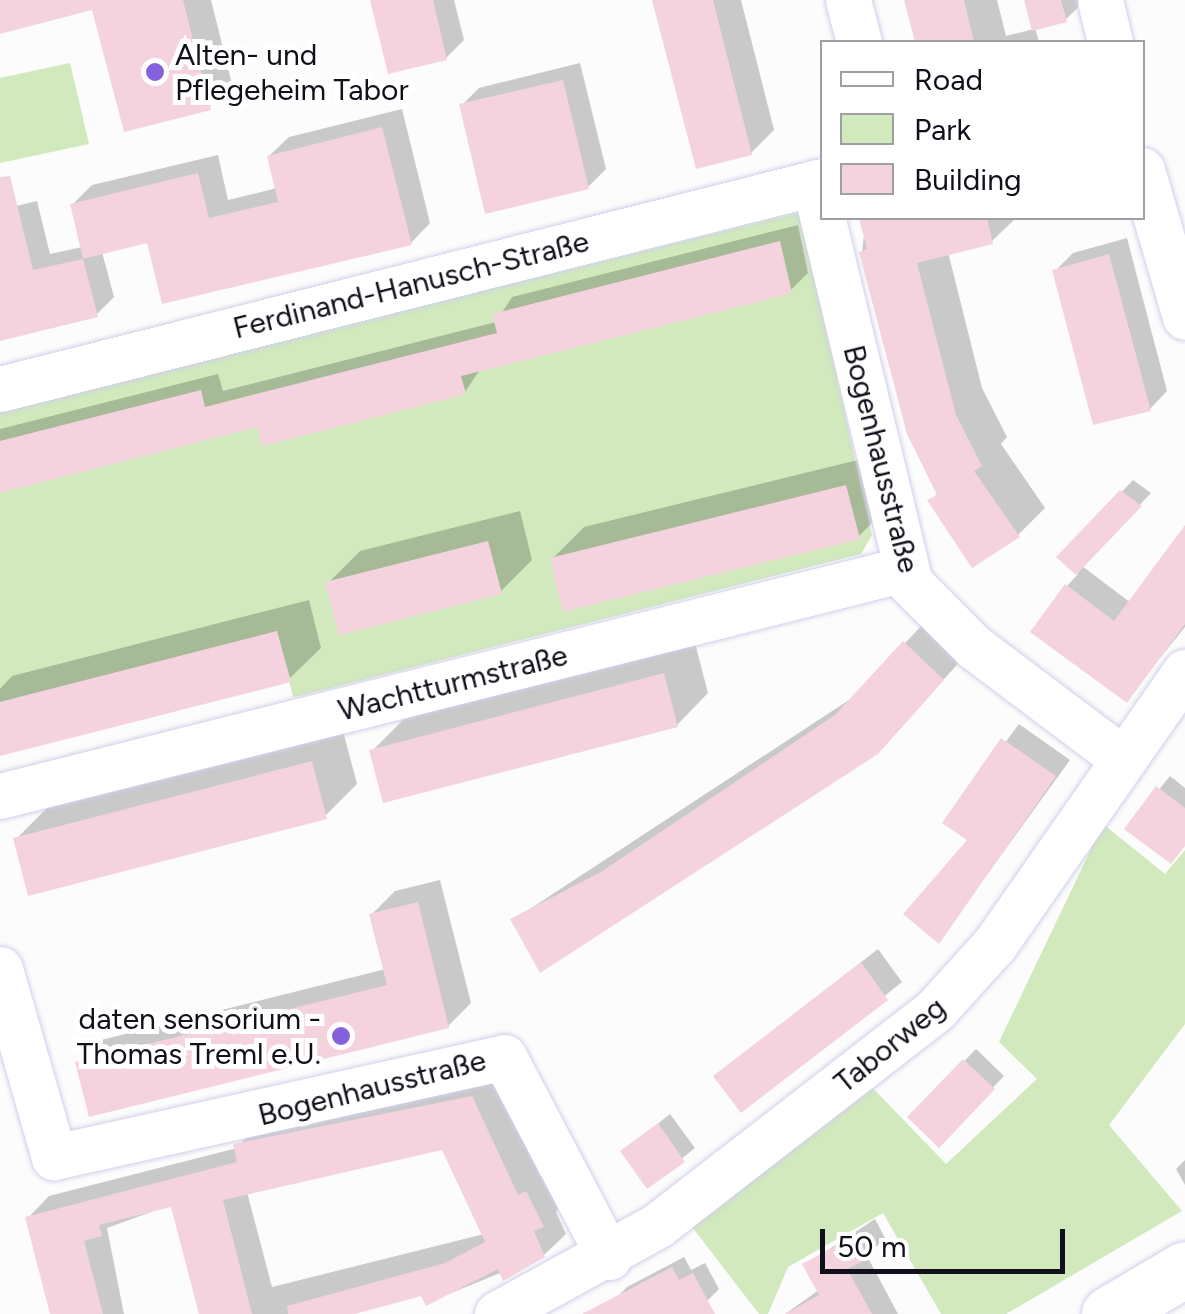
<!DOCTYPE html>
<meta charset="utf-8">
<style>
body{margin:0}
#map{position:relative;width:1185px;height:1314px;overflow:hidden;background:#fbfcfb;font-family:Figtree,sans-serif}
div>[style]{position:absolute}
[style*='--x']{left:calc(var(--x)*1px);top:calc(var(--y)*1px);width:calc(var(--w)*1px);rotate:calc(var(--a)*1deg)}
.green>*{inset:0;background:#d1e9bd}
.shadow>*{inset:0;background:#0003}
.building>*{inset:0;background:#f5d3de}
.roads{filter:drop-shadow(0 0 2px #d1ceeb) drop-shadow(0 0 2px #d1ceeb)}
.minor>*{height:45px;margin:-22.5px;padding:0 22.5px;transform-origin:22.5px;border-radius:22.5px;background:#fff}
.major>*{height:55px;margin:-27.5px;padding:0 27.5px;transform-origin:27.5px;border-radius:27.5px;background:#fff}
.dots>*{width:28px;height:28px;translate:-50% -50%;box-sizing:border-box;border:5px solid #fff;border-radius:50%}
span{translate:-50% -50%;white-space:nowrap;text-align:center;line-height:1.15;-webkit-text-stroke:10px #fff;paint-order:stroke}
.poi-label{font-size:30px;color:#11101a}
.left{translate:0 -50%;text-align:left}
.right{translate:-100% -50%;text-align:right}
.street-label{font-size:30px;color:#11101a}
.legend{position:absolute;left:820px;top:40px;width:325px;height:180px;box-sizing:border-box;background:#fff;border:2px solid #a09fa3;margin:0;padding:12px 18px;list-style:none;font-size:30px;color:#11101a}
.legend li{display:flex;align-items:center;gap:20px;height:50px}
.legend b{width:50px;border:2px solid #a09fa3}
.scale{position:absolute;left:820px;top:1229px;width:245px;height:45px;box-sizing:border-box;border:5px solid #11101a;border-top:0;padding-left:12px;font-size:30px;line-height:35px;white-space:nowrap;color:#11101a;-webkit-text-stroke:8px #fff;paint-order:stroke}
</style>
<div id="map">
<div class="green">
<div style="clip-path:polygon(70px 63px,89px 144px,0 163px,0 78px)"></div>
<div style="clip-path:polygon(800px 212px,872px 535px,861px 554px,304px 695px,293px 697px,277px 631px,0 702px,0 411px)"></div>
<div style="clip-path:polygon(1103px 824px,1165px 874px,1185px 850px,1185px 1024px,1109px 1125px,1182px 1211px,1006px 1314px,941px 1314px,883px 1213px,788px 1267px,768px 1314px,759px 1314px,689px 1223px,868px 1083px,946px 1164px,1037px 1079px,999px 1042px)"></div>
</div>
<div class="shadow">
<div style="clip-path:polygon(0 0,211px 0,232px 84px,209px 107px,94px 7px,0 31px)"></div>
<div style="clip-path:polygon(372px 0,454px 0,464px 40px,446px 58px)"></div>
<div style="clip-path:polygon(655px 0,741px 0,774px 130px,751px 153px)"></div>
<div style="clip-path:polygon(907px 0,997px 0,1006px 36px,1034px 29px,1027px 0,1086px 0,1065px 20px,1035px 28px,1039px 42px,917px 42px)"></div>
<div style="clip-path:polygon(580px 63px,606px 169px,588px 187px,462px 105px,479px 88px)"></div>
<div style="clip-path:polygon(402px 109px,430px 223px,411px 243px,148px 240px,102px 252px,114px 297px,96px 315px,0 338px,0 210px,37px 201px,50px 254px,82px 247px,72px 205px,92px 185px,218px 155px,228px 200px,277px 188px,269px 156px,289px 137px)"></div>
<div style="clip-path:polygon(866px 218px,1016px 218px,992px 241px,948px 252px,982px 388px,1007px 437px,1001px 444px,1045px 508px,1018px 535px,930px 501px,938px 493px,862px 252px)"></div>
<div style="clip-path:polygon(798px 225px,808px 273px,790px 291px,481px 368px,465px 392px,259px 424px,0 490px,0 429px,218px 374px,223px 391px,496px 322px,512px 297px)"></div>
<div style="clip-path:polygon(1127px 238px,1167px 391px,1150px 409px,1055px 271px,1073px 253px)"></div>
<div style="clip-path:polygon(878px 455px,890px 505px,858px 537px,552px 559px,584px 527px)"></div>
<div style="clip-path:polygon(1133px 480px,1151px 493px,1082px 566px,1131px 603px,1185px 531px,1185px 627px,1126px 700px,1067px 586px,1078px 574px,1060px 557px)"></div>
<div style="clip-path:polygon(520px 511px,532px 560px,500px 592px,328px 583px,360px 551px)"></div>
<div style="clip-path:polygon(309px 600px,321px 648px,289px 679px,0 754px,0 689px,12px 676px)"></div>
<div style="clip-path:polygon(926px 621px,964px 657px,899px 729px,513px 920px,855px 696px)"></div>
<div style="clip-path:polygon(695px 643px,708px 693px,677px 725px,372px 751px,404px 719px)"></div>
<div style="clip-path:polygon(1019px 724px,1070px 760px,939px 941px,970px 839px,946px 822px)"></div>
<div style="clip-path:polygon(343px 731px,357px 784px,325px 816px,16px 839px,48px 807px)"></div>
<div style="clip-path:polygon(1170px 776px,1185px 788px,1185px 845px,1128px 828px)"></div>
<div style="clip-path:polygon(440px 880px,471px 1003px,448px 1026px,78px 1063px,101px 1040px,386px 969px,372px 914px,395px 891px)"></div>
<div style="clip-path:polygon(878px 949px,902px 982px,741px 1110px,716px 1076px)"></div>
<div style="clip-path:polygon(976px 1049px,1004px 1076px,939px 1144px,910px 1117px)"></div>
<div style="clip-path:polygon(evenodd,494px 1076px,540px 1176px,548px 1171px,564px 1203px,556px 1212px,566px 1234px,544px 1255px,427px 1303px,423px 1293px,345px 1314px,201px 1314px,173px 1204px,107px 1228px,124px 1314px,52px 1314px,28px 1218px,49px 1196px,237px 1148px,258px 1123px,494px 1076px,443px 1147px,484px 1234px,272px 1287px,247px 1192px,443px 1147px)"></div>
<div style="clip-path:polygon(670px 1114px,695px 1148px,648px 1186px,623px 1151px)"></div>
<div style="clip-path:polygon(1185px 1160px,1185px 1185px,1176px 1169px)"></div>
<div style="clip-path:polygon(875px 1219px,885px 1238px,867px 1256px,898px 1314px,785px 1314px,819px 1290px,805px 1265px)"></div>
<div style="clip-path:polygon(684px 1257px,691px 1270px,705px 1263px,719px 1289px,707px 1301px,682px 1314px,624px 1314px,616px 1298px,627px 1287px)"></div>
</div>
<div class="building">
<div style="clip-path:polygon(0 0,183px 0,211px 110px,124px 132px,92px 10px,0 34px)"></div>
<div style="clip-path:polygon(370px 0,433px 0,447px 60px,388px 74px)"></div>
<div style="clip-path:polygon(652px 0,713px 0,752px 155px,696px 169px)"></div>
<div style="clip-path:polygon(904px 0,964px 0,974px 42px,915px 42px)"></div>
<div style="clip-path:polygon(1024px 0,1061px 0,1067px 22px,1032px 31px)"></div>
<div style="clip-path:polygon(563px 80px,589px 189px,485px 214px,459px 104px)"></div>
<div style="clip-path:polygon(382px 127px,412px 245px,162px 304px,147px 243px,83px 259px,70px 204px,198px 173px,209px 218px,278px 202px,267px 156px)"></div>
<div style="clip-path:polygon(10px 176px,33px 270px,83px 259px,98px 317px,0 341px,0 177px)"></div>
<div style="clip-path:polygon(859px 218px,987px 218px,993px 244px,917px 263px,956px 415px,982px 466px,974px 471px,1020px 537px,972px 568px,927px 500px,937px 495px,907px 434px,859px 252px,867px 249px)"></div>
<div style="clip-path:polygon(780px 241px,792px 293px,461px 376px,466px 394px,262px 446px,257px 427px,0 493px,0 441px,201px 390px,205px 407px,497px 333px,492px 314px)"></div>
<div style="clip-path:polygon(1109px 254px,1151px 411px,1093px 425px,1052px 270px)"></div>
<div style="clip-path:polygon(846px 485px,860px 539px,563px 612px,550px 558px)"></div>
<div style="clip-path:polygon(1120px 490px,1142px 506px,1076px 575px,1056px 557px)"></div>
<div style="clip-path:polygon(1185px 525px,1185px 624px,1127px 703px,1030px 632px,1065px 584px,1114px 621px)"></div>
<div style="clip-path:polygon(488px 541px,502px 594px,339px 635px,325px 582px)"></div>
<div style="clip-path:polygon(277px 631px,291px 682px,0 756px,0 702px)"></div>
<div style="clip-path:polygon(903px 641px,944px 680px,878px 754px,540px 973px,510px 919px,601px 872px,835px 715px)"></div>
<div style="clip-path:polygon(664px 673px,678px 727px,383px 803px,369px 750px)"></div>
<div style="clip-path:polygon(1001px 738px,1056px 776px,939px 944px,903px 914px,967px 840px,942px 823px)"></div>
<div style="clip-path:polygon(312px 761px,327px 819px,28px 896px,13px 838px)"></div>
<div style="clip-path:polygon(1156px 786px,1185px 808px,1185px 846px,1171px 864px,1124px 829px)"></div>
<div style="clip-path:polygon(418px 902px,449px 1028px,89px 1117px,75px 1062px,387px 985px,369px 914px)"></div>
<div style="clip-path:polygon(861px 962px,888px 1000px,741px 1113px,713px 1076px)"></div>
<div style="clip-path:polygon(963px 1059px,995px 1089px,939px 1148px,907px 1117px)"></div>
<div style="clip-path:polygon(472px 1096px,518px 1195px,526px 1191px,544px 1227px,534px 1231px,545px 1257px,503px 1281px,498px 1269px,426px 1306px,421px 1296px,355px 1314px,288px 1314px,287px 1306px,445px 1263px,485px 1242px,442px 1150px,223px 1200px,252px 1314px,199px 1314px,171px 1207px,99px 1225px,102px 1236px,84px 1241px,103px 1314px,50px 1314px,25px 1217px,237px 1162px,233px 1144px)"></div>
<div style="clip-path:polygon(658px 1123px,685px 1162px,647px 1189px,620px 1151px)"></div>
<div style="clip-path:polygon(857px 1235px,869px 1258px,847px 1269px,872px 1314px,785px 1314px,819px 1295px,802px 1264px)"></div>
<div style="clip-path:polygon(672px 1267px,679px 1280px,693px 1273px,715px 1314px,582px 1314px)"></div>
</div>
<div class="roads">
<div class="minor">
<div style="--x:848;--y:0;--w:43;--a:75.3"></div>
<div style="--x:1100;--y:0;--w:43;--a:76.6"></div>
<div style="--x:1142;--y:170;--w:153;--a:73.7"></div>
<div style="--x:814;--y:183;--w:411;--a:76.5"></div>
<div style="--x:910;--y:583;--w:91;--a:45"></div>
<div style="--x:974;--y:647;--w:186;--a:36.9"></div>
<div style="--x:0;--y:389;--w:848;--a:-14.2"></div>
<div style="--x:0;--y:796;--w:933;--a:-14.08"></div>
<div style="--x:0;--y:969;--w:196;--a:74"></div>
<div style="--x:54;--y:1157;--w:461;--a:-12.5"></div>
<div style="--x:504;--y:1057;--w:226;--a:62.3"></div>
<div style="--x:497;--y:1314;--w:184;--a:-28.9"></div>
<div style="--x:658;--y:1225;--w:352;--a:-37.8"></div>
<div style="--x:936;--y:1009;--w:88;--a:-47.8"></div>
<div style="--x:995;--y:944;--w:332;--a:-55.1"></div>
</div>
<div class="major">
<div style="--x:1109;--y:1314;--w:88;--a:-30.6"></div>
</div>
</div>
<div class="dots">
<div style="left:155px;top:72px;background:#8461dc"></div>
<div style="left:341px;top:1036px;background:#8461dc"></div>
</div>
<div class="poi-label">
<span class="left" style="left:175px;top:72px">Alten- und<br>Pflegeheim Tabor</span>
<span class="right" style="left:321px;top:1036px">daten sensorium -<br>Thomas Treml e.U.</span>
</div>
<div class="street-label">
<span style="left:411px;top:285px;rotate:-14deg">Ferdinand-Hanusch-Straße</span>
<span style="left:881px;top:459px;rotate:76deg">Bogenhausstraße</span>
<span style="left:453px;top:683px;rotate:-14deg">Wachtturmstraße</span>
<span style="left:890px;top:1045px;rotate:-39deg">Taborweg</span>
<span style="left:372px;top:1088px;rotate:-14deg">Bogenhausstraße</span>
</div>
<ul class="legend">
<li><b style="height:12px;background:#fff"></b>Road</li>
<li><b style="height:28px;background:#d1e9bd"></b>Park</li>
<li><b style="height:28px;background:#f5d3de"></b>Building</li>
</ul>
<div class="scale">50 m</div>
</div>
